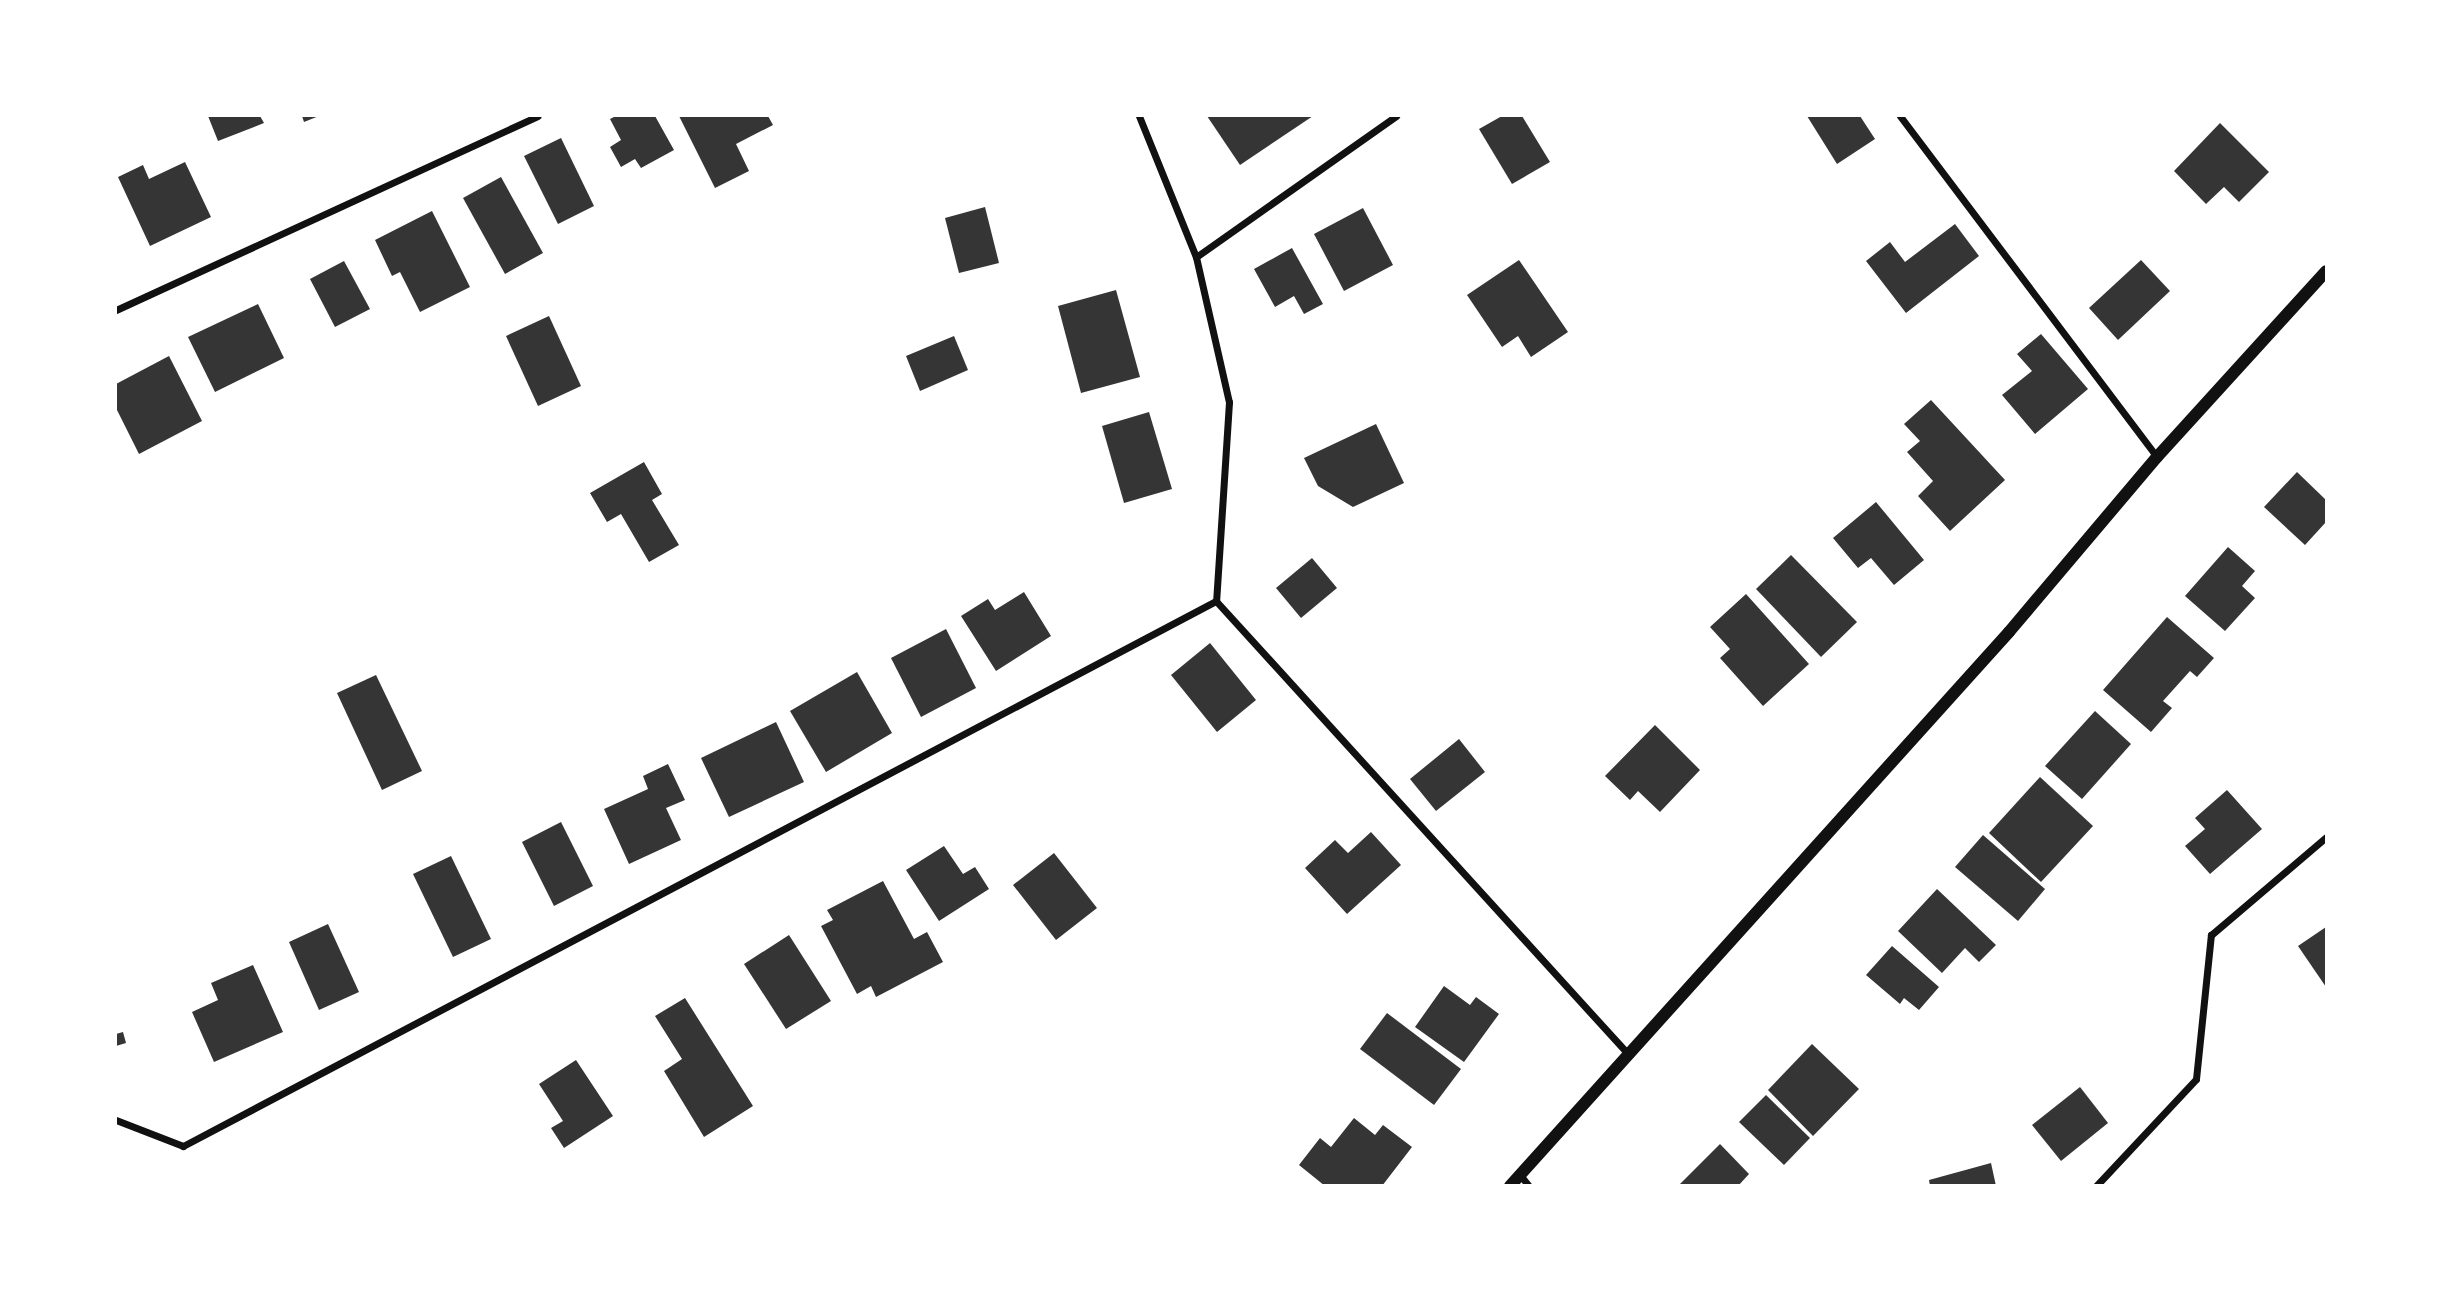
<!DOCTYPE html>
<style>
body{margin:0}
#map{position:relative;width:2442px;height:1301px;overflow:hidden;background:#fff;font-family:"Playfair Display",serif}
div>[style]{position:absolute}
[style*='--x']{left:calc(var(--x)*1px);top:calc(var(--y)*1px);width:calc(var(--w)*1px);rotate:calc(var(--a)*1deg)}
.building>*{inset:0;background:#353535}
.minor>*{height:7px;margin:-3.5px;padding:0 3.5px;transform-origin:3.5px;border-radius:3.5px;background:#111}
.tertiary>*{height:12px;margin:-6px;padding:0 6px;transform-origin:6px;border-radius:6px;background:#111}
span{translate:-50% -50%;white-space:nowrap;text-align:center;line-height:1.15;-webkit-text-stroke:7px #fff;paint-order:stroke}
.frame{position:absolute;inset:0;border:117px solid #fff;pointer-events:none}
</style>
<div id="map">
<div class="building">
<div style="clip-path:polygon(208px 116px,260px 116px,264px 123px,218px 141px)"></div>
<div style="clip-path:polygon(302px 116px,319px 116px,304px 122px)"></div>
<div style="clip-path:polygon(616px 116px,655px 116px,674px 150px,641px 168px,635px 159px,621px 167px,610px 147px,621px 140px,610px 119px)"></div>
<div style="clip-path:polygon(679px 116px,768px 116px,773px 125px,736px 144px,749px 171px,715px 188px)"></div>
<div style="clip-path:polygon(1207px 116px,1313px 116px,1240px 165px)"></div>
<div style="clip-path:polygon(1502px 116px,1522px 116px,1550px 162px,1512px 184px,1479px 129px)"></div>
<div style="clip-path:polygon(1807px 116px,1860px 116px,1875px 139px,1837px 164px)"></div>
<div style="clip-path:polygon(2220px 123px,2269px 172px,2239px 202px,2224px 187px,2206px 204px,2174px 171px)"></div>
<div style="clip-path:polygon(561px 138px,594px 206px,558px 224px,524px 156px)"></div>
<div style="clip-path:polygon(185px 162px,211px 217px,150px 246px,118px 177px,143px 165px,149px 179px)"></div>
<div style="clip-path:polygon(501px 177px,543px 253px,505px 274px,463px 198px)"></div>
<div style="clip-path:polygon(985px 207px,999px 263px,959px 273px,945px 218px)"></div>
<div style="clip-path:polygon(1363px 208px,1393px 265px,1344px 291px,1314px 234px)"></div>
<div style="clip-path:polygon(432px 211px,470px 287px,420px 312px,400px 272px,392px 276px,375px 240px)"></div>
<div style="clip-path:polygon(1955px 224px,1979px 256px,1906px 313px,1866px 261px,1890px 242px,1905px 262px)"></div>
<div style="clip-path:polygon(1292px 248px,1323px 304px,1304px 314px,1294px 296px,1275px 307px,1254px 269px)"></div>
<div style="clip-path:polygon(1519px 260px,1568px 332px,1531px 357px,1518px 336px,1502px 347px,1467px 295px)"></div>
<div style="clip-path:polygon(2141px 260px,2170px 291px,2118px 340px,2089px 308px)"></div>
<div style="clip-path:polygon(344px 261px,370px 309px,335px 327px,310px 279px)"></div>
<div style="clip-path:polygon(1116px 290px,1140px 377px,1081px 393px,1058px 306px)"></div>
<div style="clip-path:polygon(258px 304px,284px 358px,215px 392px,188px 337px)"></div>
<div style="clip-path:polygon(549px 316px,581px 386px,538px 406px,506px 336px)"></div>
<div style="clip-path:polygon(2041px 334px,2088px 389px,2035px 434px,2002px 395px,2032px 371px,2017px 354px)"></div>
<div style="clip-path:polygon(954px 336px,968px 370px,920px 391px,906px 356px)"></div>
<div style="clip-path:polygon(169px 356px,202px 421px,139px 454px,116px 408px,116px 384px)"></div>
<div style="clip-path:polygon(1931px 400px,2005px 480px,1950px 531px,1918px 496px,1933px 481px,1907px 452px,1920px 441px,1904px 424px)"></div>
<div style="clip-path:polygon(1149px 412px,1172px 489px,1124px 503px,1102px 426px)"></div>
<div style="clip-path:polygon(1376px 424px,1404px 483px,1353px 507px,1318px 486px,1304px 458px)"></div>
<div style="clip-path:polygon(644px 462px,662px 494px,652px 500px,679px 545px,649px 562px,621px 514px,607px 522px,590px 493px)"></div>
<div style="clip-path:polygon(2297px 472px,2326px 500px,2326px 522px,2305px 545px,2264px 507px)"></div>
<div style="clip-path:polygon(1876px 502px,1924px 560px,1894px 585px,1871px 558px,1858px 568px,1833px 538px)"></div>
<div style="clip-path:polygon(2228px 547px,2255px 571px,2242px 586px,2255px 598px,2225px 631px,2185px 596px)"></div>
<div style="clip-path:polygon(1791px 555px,1857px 622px,1821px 657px,1756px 589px)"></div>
<div style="clip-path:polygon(1312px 558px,1337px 588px,1301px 618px,1276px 588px)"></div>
<div style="clip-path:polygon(1024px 592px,1051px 636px,996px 671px,961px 616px,988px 599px,995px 610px)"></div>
<div style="clip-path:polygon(1746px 594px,1809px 664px,1763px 706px,1720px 658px,1730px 649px,1710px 627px)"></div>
<div style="clip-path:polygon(2167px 617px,2214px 658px,2197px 677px,2190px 671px,2163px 701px,2172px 708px,2151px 732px,2103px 690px)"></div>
<div style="clip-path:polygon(946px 629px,976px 688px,921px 717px,891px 658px)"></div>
<div style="clip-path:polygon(1210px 643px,1256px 700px,1217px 732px,1171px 675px)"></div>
<div style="clip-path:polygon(857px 672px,892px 733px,826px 772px,790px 711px)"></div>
<div style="clip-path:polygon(376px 675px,422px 771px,382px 790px,337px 693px)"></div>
<div style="clip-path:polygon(2095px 711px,2131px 744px,2082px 799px,2045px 766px)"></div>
<div style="clip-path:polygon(776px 722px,804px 782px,729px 817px,701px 758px)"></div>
<div style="clip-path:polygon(1655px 725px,1700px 770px,1660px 812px,1638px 791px,1630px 800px,1605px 776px)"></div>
<div style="clip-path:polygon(1459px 739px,1485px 772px,1436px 811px,1410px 779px)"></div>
<div style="clip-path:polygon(668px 764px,685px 800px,666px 808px,681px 840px,629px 864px,604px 809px,648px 789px,643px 776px)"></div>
<div style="clip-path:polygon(2040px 777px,2093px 826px,2041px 882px,1989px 833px)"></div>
<div style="clip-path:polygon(2227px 790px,2262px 829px,2210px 874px,2185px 846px,2205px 829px,2195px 818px)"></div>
<div style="clip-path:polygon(561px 822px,593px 886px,554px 906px,522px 842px)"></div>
<div style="clip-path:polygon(1371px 832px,1401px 865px,1347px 914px,1305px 868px,1335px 840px,1348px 853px)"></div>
<div style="clip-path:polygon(1983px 835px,2045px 889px,2018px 921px,1955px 867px)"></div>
<div style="clip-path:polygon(944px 846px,963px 874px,975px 867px,989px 889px,939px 921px,906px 870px)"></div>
<div style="clip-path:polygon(1054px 853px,1097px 908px,1056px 940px,1013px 885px)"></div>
<div style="clip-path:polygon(451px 856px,491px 939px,453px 957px,413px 874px)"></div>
<div style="clip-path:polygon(883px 881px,914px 939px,927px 932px,943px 962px,876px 997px,871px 986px,857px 994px,821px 926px,833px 920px,827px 910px)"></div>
<div style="clip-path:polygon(1937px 889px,1996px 945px,1979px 962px,1965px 948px,1942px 973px,1898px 931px)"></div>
<div style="clip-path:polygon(328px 924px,359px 992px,319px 1010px,289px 942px)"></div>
<div style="clip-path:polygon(2326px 927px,2326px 987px,2298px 946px)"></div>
<div style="clip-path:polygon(789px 935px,831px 1001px,786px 1029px,744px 964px)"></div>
<div style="clip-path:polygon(1892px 946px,1939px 987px,1919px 1010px,1904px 998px,1900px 1004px,1866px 975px)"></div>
<div style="clip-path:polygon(253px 965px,283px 1032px,214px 1062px,192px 1012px,218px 1000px,211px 983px)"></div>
<div style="clip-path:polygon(1444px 986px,1470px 1005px,1476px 997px,1499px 1014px,1464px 1062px,1415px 1027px)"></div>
<div style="clip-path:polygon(685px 998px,753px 1106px,704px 1137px,664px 1071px,682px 1059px,655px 1016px)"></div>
<div style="clip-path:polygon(1387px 1013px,1461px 1069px,1434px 1105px,1360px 1049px)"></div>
<div style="clip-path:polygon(123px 1032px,126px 1043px,116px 1046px,116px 1034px)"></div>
<div style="clip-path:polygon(1812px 1044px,1859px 1089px,1813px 1136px,1768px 1090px)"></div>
<div style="clip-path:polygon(576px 1060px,613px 1116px,564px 1148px,551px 1128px,563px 1121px,539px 1084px)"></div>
<div style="clip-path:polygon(2080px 1087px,2108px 1123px,2061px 1161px,2032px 1125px)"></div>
<div style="clip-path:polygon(1766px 1095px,1810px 1138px,1784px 1165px,1739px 1122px)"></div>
<div style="clip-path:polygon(1354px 1118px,1375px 1135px,1383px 1125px,1412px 1147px,1382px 1186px,1325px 1186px,1299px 1165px,1320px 1138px,1331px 1147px)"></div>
<div style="clip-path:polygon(1720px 1144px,1749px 1174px,1738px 1186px,1678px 1186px)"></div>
<div style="clip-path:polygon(1991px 1163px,1996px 1186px,1930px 1186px,1929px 1180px)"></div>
</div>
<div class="minor">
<div style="--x:1139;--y:116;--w:152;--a:68"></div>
<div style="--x:1196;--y:257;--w:149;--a:77.2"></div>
<div style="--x:1229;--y:402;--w:199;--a:93.7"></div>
<div style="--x:1216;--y:601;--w:612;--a:47.71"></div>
<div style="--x:1900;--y:116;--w:427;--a:53"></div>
<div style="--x:1196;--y:257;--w:245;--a:-35.2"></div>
<div style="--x:116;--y:310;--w:464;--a:-24.7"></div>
<div style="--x:116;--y:1120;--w:72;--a:21.2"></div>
<div style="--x:183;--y:1146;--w:1168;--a:-27.82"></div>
<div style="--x:1520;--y:1175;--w:14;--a:51"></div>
<div style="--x:2096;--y:1186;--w:146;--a:-46.9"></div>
<div style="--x:2196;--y:1079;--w:145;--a:-84.1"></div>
<div style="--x:2211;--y:935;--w:151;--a:-40.4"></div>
</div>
<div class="tertiary">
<div style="--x:1510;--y:1186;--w:746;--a:-47.99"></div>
<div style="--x:2009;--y:632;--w:229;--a:-49.8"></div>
<div style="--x:2157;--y:457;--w:251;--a:-47.7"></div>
</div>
<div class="frame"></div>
</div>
